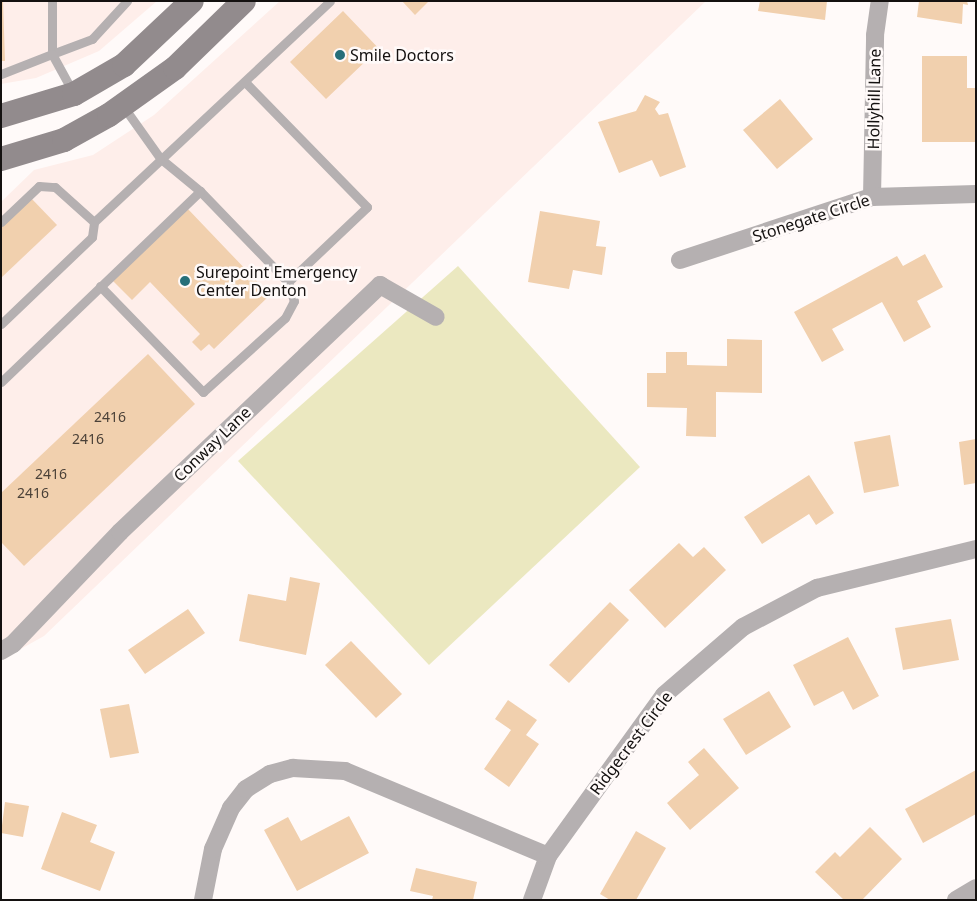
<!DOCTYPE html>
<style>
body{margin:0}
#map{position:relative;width:977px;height:901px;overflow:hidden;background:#fffaf9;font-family:"Noto Sans",sans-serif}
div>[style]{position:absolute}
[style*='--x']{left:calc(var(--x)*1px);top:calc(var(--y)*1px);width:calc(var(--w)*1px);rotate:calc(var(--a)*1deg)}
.built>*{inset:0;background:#feeeea}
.green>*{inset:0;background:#ebe8c0}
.building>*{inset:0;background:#f1d0ae}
.service>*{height:9px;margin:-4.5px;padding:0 4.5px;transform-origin:4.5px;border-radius:4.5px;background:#b5b0b1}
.minor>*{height:18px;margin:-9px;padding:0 9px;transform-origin:9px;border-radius:9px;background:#b5b0b1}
.secondary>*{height:24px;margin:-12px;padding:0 12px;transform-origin:12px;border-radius:12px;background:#928b8d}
.dots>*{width:14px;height:14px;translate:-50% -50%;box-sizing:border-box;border:2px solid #fffaf9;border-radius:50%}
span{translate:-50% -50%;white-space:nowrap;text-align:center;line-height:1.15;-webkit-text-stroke:5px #fffaf9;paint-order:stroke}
.number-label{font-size:14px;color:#4b4138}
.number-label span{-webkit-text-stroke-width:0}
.poi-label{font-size:16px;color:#141110}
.left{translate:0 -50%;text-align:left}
.street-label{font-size:16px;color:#141110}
.frame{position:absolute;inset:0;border:2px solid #141110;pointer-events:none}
</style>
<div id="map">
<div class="built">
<div style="clip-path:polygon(1px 1px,157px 1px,99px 51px,36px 78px,1px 84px)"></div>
<div style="clip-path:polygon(280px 1px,706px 1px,44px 636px,1px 660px,1px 202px,34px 170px,93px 155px,154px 115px)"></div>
</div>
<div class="green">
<div style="clip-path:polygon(458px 266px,640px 467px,429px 665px,238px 461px)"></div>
</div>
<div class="building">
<div style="clip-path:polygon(1px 1px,3px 1px,5px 61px,1px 61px)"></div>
<div style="clip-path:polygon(402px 1px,429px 1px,415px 15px)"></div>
<div style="clip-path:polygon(760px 1px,827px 1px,825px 20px,758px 11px)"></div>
<div style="clip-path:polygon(919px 1px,967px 1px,968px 5px,963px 4px,962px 24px,917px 17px)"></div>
<div style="clip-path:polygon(343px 11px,384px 54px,375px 62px,370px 57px,326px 99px,290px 62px)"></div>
<div style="clip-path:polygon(922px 56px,967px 56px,967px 88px,976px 88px,976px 142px,922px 142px)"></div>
<div style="clip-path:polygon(645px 95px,660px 102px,655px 109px,659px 115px,668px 113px,686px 167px,660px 177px,652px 160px,619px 173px,598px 122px,636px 111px)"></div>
<div style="clip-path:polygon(780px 99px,813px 139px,777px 169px,743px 130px)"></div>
<div style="clip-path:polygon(30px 197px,57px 225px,1px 278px,1px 225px)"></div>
<div style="clip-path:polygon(186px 207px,270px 295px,214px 349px,209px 344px,201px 351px,192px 342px,200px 334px,150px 282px,132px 300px,111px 279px)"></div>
<div style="clip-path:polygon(540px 211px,600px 221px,596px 246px,606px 247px,602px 275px,573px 270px,569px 289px,528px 282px)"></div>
<div style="clip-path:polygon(925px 254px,943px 287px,917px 301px,931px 327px,904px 342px,882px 302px,832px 329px,844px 350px,822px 362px,794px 312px,897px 256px,903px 266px)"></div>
<div style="clip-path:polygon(727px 339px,762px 340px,762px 393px,716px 392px,716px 437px,686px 436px,687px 408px,647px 407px,647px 373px,666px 373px,666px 352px,687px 352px,687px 365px,727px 366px)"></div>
<div style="clip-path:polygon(148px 354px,195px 404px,24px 566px,1px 542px,1px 493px)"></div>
<div style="clip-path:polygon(890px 435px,899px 486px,864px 493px,854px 442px)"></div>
<div style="clip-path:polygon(976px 439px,976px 483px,964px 485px,959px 442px)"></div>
<div style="clip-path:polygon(809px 475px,834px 513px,816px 525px,809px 514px,762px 544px,744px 517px)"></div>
<div style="clip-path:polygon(679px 543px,693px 557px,704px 547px,726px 570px,665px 628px,629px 590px)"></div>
<div style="clip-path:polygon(290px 577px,320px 583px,306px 655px,239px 641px,248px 594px,286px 601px)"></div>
<div style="clip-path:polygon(610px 602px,629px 620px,569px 683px,549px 665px)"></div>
<div style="clip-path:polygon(188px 609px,205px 633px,145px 674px,128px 650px)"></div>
<div style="clip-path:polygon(951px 619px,959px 660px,903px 670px,895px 628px)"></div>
<div style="clip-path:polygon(848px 637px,879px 696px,853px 710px,843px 691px,814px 706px,793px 665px)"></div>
<div style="clip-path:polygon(351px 641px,402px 694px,376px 718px,325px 665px)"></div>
<div style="clip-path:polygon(769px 691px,791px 727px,746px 755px,723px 719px)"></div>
<div style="clip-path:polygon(508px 700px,537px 720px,526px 735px,539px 744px,509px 787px,484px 769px,511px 730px,495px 719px)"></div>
<div style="clip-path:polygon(129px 704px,139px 753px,110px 758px,100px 709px)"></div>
<div style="clip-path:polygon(704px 748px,739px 788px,690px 830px,667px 803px,699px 775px,688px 762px)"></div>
<div style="clip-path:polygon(976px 770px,976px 814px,923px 843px,905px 809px)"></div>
<div style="clip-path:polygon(5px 802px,29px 806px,23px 837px,1px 833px)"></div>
<div style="clip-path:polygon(62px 812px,97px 825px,90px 842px,115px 852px,100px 891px,41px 869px)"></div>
<div style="clip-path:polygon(349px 816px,369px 853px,297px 891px,264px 830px,288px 817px,301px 841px)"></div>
<div style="clip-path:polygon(870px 827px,902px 859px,862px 900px,844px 900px,815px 872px,835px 852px,840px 857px)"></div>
<div style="clip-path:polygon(636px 831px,666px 848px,636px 900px,610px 900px,600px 894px)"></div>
<div style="clip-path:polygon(416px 868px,477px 882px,473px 900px,432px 900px,433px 896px,410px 891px)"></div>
</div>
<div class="service">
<div style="--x:52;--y:1;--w:53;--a:90"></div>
<div style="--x:52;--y:54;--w:43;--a:-20.6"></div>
<div style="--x:92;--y:39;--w:52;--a:-47.4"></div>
<div style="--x:1;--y:74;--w:55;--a:-21.4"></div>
<div style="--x:52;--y:54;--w:46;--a:61.2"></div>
<div style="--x:200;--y:191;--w:127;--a:46"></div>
<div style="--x:288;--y:282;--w:109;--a:-43.5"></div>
<div style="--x:367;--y:207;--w:175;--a:-134.3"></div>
<div style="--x:1;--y:222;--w:52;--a:-43.5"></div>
<div style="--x:39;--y:186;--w:16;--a:4"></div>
<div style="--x:55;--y:187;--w:52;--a:41.9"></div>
<div style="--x:100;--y:286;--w:148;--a:45.8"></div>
<div style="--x:203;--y:392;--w:110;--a:-42.1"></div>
<div style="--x:285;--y:318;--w:19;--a:-62"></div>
<div style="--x:294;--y:301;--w:20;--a:-108"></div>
<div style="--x:1;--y:324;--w:126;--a:-43.7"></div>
<div style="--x:92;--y:237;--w:15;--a:-82"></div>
<div style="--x:94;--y:222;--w:323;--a:-43.1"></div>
<div style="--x:1;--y:382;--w:276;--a:-43.8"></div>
<div style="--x:200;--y:191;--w:52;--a:-140.5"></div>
<div style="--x:160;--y:158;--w:64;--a:-125.4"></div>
</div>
<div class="minor">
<div style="--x:872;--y:197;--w:162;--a:-88.9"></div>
<div style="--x:875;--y:35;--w:34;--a:-82"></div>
<div style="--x:680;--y:260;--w:202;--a:-18.2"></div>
<div style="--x:872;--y:197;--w:104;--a:-1.7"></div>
<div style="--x:1;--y:651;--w:14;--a:-30"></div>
<div style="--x:13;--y:644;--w:155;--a:-46.3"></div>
<div style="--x:120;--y:532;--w:359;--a:-43.5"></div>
<div style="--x:380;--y:285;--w:64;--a:29.7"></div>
<div style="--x:203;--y:900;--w:52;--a:-78.9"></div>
<div style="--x:213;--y:849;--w:45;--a:-66.3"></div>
<div style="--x:231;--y:808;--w:24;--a:-52"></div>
<div style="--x:246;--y:789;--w:28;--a:-32"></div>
<div style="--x:270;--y:774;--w:24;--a:-15"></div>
<div style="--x:293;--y:768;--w:52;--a:3.3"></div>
<div style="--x:345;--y:771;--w:220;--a:22.7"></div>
<div style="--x:532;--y:900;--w:47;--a:-70"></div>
<div style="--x:548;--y:856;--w:198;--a:-54.2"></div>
<div style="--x:664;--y:695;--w:104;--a:-40.7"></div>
<div style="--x:743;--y:627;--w:84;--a:-27.8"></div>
<div style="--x:817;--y:588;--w:164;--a:-13.8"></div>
<div style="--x:956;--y:900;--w:23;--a:-31"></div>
</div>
<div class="secondary">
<div style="--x:1;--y:116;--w:76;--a:-16.8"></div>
<div style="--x:74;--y:94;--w:58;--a:-30.1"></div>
<div style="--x:124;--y:65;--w:93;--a:-43.3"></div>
<div style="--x:1;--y:159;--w:66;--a:-16.8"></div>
<div style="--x:64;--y:140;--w:51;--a:-29.1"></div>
<div style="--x:109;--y:115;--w:81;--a:-35.5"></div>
<div style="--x:175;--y:68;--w:96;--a:-44.2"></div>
</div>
<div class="dots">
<div style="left:340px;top:55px;background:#266f79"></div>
<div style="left:185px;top:281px;background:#266f79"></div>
</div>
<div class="number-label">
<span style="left:110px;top:417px">2416</span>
<span style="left:88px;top:439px">2416</span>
<span style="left:51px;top:474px">2416</span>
<span style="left:33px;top:493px">2416</span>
</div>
<div class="poi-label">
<span class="left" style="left:350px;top:55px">Smile Doctors</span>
<span class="left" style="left:196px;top:281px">Surepoint Emergency<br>Center Denton</span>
</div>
<div class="street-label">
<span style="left:874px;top:99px;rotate:-89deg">Hollyhill Lane</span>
<span style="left:811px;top:218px;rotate:-18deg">Stonegate Circle</span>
<span style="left:212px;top:444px;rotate:-44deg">Conway Lane</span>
<span style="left:631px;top:743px;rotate:-53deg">Ridgecrest Circle</span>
</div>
<div class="frame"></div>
</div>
